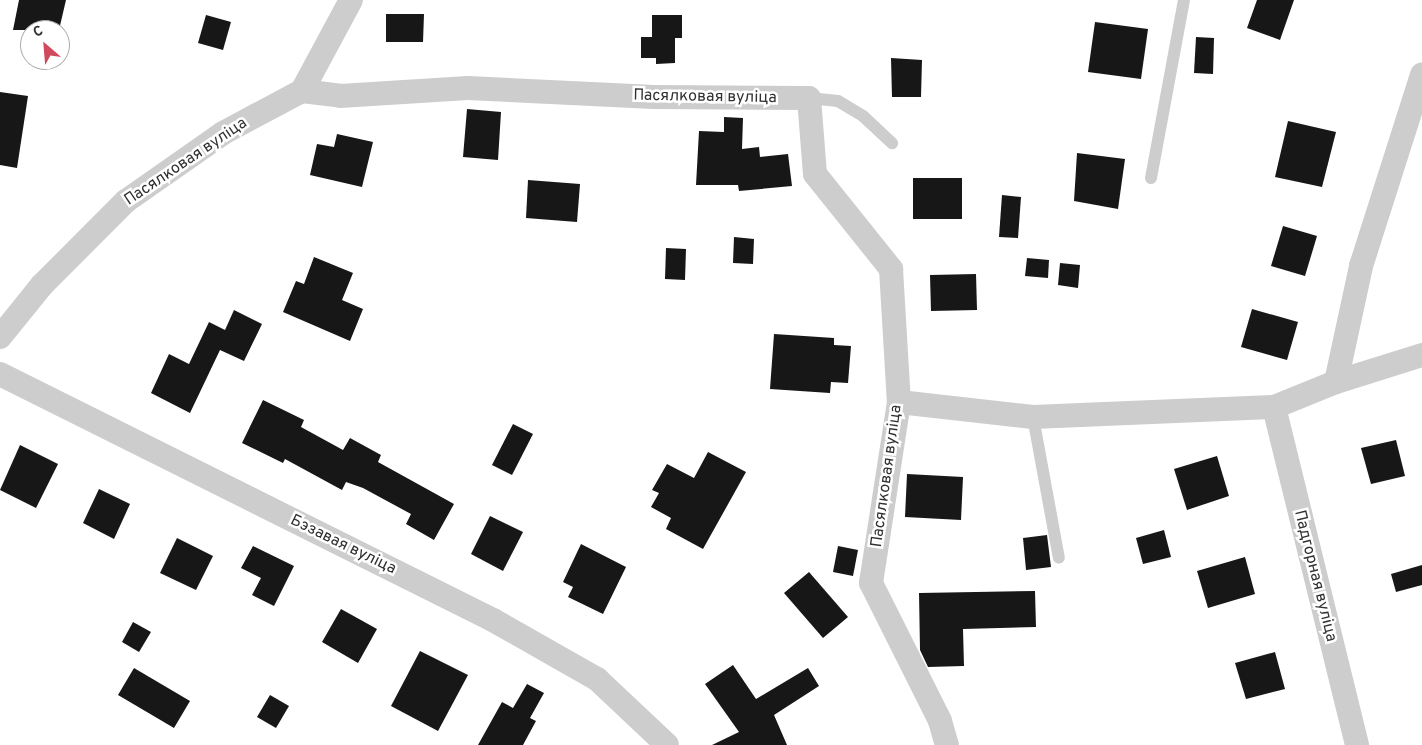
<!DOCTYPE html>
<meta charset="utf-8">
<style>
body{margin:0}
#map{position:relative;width:1422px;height:745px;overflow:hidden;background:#fff;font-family:Overpass,sans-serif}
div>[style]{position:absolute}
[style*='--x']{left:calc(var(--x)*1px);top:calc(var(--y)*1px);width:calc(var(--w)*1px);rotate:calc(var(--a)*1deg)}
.building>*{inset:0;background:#171717}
.service>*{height:12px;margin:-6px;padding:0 6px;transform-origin:6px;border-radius:6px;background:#cdcdcd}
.minor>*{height:24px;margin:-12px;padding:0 12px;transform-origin:12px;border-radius:12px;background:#cdcdcd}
span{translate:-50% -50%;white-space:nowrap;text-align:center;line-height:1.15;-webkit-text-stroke:5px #fff;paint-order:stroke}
.street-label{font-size:16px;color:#303030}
.north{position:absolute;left:20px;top:20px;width:50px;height:50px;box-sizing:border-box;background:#fff;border:1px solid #acacac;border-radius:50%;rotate:333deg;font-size:14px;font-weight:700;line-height:20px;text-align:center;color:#303030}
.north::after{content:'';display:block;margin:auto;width:18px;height:22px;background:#d0495d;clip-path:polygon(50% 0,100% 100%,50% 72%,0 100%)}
</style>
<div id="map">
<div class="building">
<div style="clip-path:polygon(19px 0,66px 0,59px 30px,13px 30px)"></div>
<div style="clip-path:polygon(1257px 0,1294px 0,1280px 40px,1247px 28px)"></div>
<div style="clip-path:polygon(386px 14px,424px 14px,423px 42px,386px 42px)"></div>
<div style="clip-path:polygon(206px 15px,231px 22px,223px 50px,198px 43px)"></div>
<div style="clip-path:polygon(652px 15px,682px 15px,682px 38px,675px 38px,675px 63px,656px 64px,656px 58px,641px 58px,641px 37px,652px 37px)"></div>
<div style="clip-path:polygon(1095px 22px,1148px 29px,1141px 79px,1088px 72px)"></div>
<div style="clip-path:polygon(1196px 37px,1214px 38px,1213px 74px,1194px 73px)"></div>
<div style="clip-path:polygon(891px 58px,922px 60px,921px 97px,892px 97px)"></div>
<div style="clip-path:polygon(0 92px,28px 96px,17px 168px,0 165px)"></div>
<div style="clip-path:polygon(467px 109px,501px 112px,498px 160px,463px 157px)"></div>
<div style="clip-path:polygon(724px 117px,743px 118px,742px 149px,759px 147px,760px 157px,788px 154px,792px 186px,739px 191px,738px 185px,696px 185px,699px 131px,724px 132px)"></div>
<div style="clip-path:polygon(1288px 121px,1336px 132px,1322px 187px,1275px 177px)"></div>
<div style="clip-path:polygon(337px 134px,373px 142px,362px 187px,310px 175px,317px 144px,334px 147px)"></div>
<div style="clip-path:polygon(1077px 153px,1125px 159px,1118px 209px,1074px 201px)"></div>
<div style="clip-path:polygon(913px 178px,962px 178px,962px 219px,913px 219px)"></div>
<div style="clip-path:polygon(528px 180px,580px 184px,577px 222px,526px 218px)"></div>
<div style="clip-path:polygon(1002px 195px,1021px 197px,1018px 238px,999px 237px)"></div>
<div style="clip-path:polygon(1283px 226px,1317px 236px,1305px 276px,1271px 266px)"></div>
<div style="clip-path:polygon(734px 237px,754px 239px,753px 264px,733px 263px)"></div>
<div style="clip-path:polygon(666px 248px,686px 249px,685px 280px,665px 279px)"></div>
<div style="clip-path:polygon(314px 257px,353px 273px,342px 300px,363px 309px,350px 341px,283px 312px,296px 281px,304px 284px)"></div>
<div style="clip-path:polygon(1027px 258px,1049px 260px,1048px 278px,1025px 276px)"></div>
<div style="clip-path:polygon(1060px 263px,1080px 265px,1078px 288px,1058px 285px)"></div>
<div style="clip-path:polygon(976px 274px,977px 310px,931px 311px,930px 275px)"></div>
<div style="clip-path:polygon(1252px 309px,1298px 322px,1287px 360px,1241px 347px)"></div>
<div style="clip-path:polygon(234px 310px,262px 324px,244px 361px,220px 350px,190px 413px,151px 393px,169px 354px,189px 364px,209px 322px,225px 330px)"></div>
<div style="clip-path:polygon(774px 334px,834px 338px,834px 345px,851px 346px,848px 383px,831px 382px,830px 393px,770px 389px)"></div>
<div style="clip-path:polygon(263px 400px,304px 420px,301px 427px,343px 450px,350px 438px,381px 455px,378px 462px,454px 504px,434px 540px,406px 524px,411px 514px,363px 488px,346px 482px,342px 490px,285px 459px,283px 463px,242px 443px)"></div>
<div style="clip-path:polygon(513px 424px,533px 434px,512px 475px,492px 465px)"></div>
<div style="clip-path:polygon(1396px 440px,1405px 476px,1371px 484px,1361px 448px)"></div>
<div style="clip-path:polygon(20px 445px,58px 464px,36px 508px,0 490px)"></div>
<div style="clip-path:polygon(708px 452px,746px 472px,703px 549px,666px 529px,671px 518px,651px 507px,659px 493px,652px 490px,667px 464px,694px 478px)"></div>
<div style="clip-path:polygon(1217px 456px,1229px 496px,1187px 510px,1174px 469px)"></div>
<div style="clip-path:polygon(907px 474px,963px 477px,961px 520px,905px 517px)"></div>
<div style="clip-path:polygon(99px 489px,130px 504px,114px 539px,83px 523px)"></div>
<div style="clip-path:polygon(490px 516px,523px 532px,503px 571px,471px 554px)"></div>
<div style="clip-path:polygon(1164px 530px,1171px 557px,1143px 564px,1136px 538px)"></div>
<div style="clip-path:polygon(1047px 535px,1051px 567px,1026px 570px,1023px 538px)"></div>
<div style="clip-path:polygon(177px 538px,213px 556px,196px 590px,160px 573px)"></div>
<div style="clip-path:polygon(581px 544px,626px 567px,603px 614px,568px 597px,573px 587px,563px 582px)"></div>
<div style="clip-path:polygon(253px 546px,294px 566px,274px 606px,252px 595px,261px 578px,241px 568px)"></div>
<div style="clip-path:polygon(838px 546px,858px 550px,853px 576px,833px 572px)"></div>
<div style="clip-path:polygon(1245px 557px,1255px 594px,1208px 608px,1197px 571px)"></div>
<div style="clip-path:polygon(1422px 565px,1422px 585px,1396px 592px,1391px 574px)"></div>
<div style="clip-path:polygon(809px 572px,848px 617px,823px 638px,784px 593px)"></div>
<div style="clip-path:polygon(1035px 591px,1036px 627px,963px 629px,964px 666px,928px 667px,920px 650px,919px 593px)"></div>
<div style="clip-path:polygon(341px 609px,377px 629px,358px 663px,322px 642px)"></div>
<div style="clip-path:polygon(133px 622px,151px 632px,139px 652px,122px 642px)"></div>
<div style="clip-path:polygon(420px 651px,468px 675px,438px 731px,391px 706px)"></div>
<div style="clip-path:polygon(1275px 652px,1285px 689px,1246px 699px,1235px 663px)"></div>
<div style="clip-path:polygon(733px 665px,756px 699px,808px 668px,819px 686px,774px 715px,787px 745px,712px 745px,739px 732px,705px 684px)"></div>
<div style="clip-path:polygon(134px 668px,190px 701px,174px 728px,118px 695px)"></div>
<div style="clip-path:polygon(527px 684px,544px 693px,530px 718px,536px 721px,523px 745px,478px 745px,502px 702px,513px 708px)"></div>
<div style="clip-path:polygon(270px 695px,289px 706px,276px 728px,257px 717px)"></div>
</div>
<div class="service">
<div style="--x:809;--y:98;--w:29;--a:6"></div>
<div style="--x:838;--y:101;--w:29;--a:31"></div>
<div style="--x:863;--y:116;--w:40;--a:43"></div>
<div style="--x:1151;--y:178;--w:181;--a:-79.5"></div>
<div style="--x:1033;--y:417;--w:143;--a:79.6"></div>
</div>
<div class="minor">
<div style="--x:302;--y:91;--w:103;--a:-61.7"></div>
<div style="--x:0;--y:337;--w:67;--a:-51.1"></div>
<div style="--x:42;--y:285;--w:119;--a:-45"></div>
<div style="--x:126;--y:201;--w:118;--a:-35"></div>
<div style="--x:223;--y:133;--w:89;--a:-28"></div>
<div style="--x:302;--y:91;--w:38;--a:7"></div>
<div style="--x:340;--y:96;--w:128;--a:-3.6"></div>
<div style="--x:468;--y:88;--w:186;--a:2.8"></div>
<div style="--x:654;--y:97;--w:155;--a:0.4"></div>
<div style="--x:809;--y:98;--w:76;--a:85.5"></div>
<div style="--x:815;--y:174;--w:122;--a:51.3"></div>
<div style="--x:891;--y:269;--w:133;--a:86.6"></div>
<div style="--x:899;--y:402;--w:183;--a:98.8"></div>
<div style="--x:871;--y:583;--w:154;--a:63.4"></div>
<div style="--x:940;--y:721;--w:25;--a:74"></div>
<div style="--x:0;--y:374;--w:551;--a:26.52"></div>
<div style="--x:493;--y:620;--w:120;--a:29.6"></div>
<div style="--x:597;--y:679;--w:96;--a:43.3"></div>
<div style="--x:1336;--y:382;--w:119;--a:-77.8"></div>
<div style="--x:1361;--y:266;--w:201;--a:-72.3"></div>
<div style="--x:899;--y:402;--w:135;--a:6.4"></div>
<div style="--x:1033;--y:417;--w:241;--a:-2.4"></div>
<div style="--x:1274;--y:407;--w:67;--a:-22"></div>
<div style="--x:1336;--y:382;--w:90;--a:-17.4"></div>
<div style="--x:1274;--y:407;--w:348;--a:76.2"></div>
</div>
<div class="street-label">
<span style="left:705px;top:97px;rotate:1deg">Пасялковая вуліца</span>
<span style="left:186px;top:162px;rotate:-34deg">Пасялковая вуліца</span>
<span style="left:887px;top:476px;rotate:-82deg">Пасялковая вуліца</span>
<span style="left:343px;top:545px;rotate:26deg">Бэзавая вуліца</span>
<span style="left:1315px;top:576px;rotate:76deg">Падгорная вуліца</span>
</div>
<div class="north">С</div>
</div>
